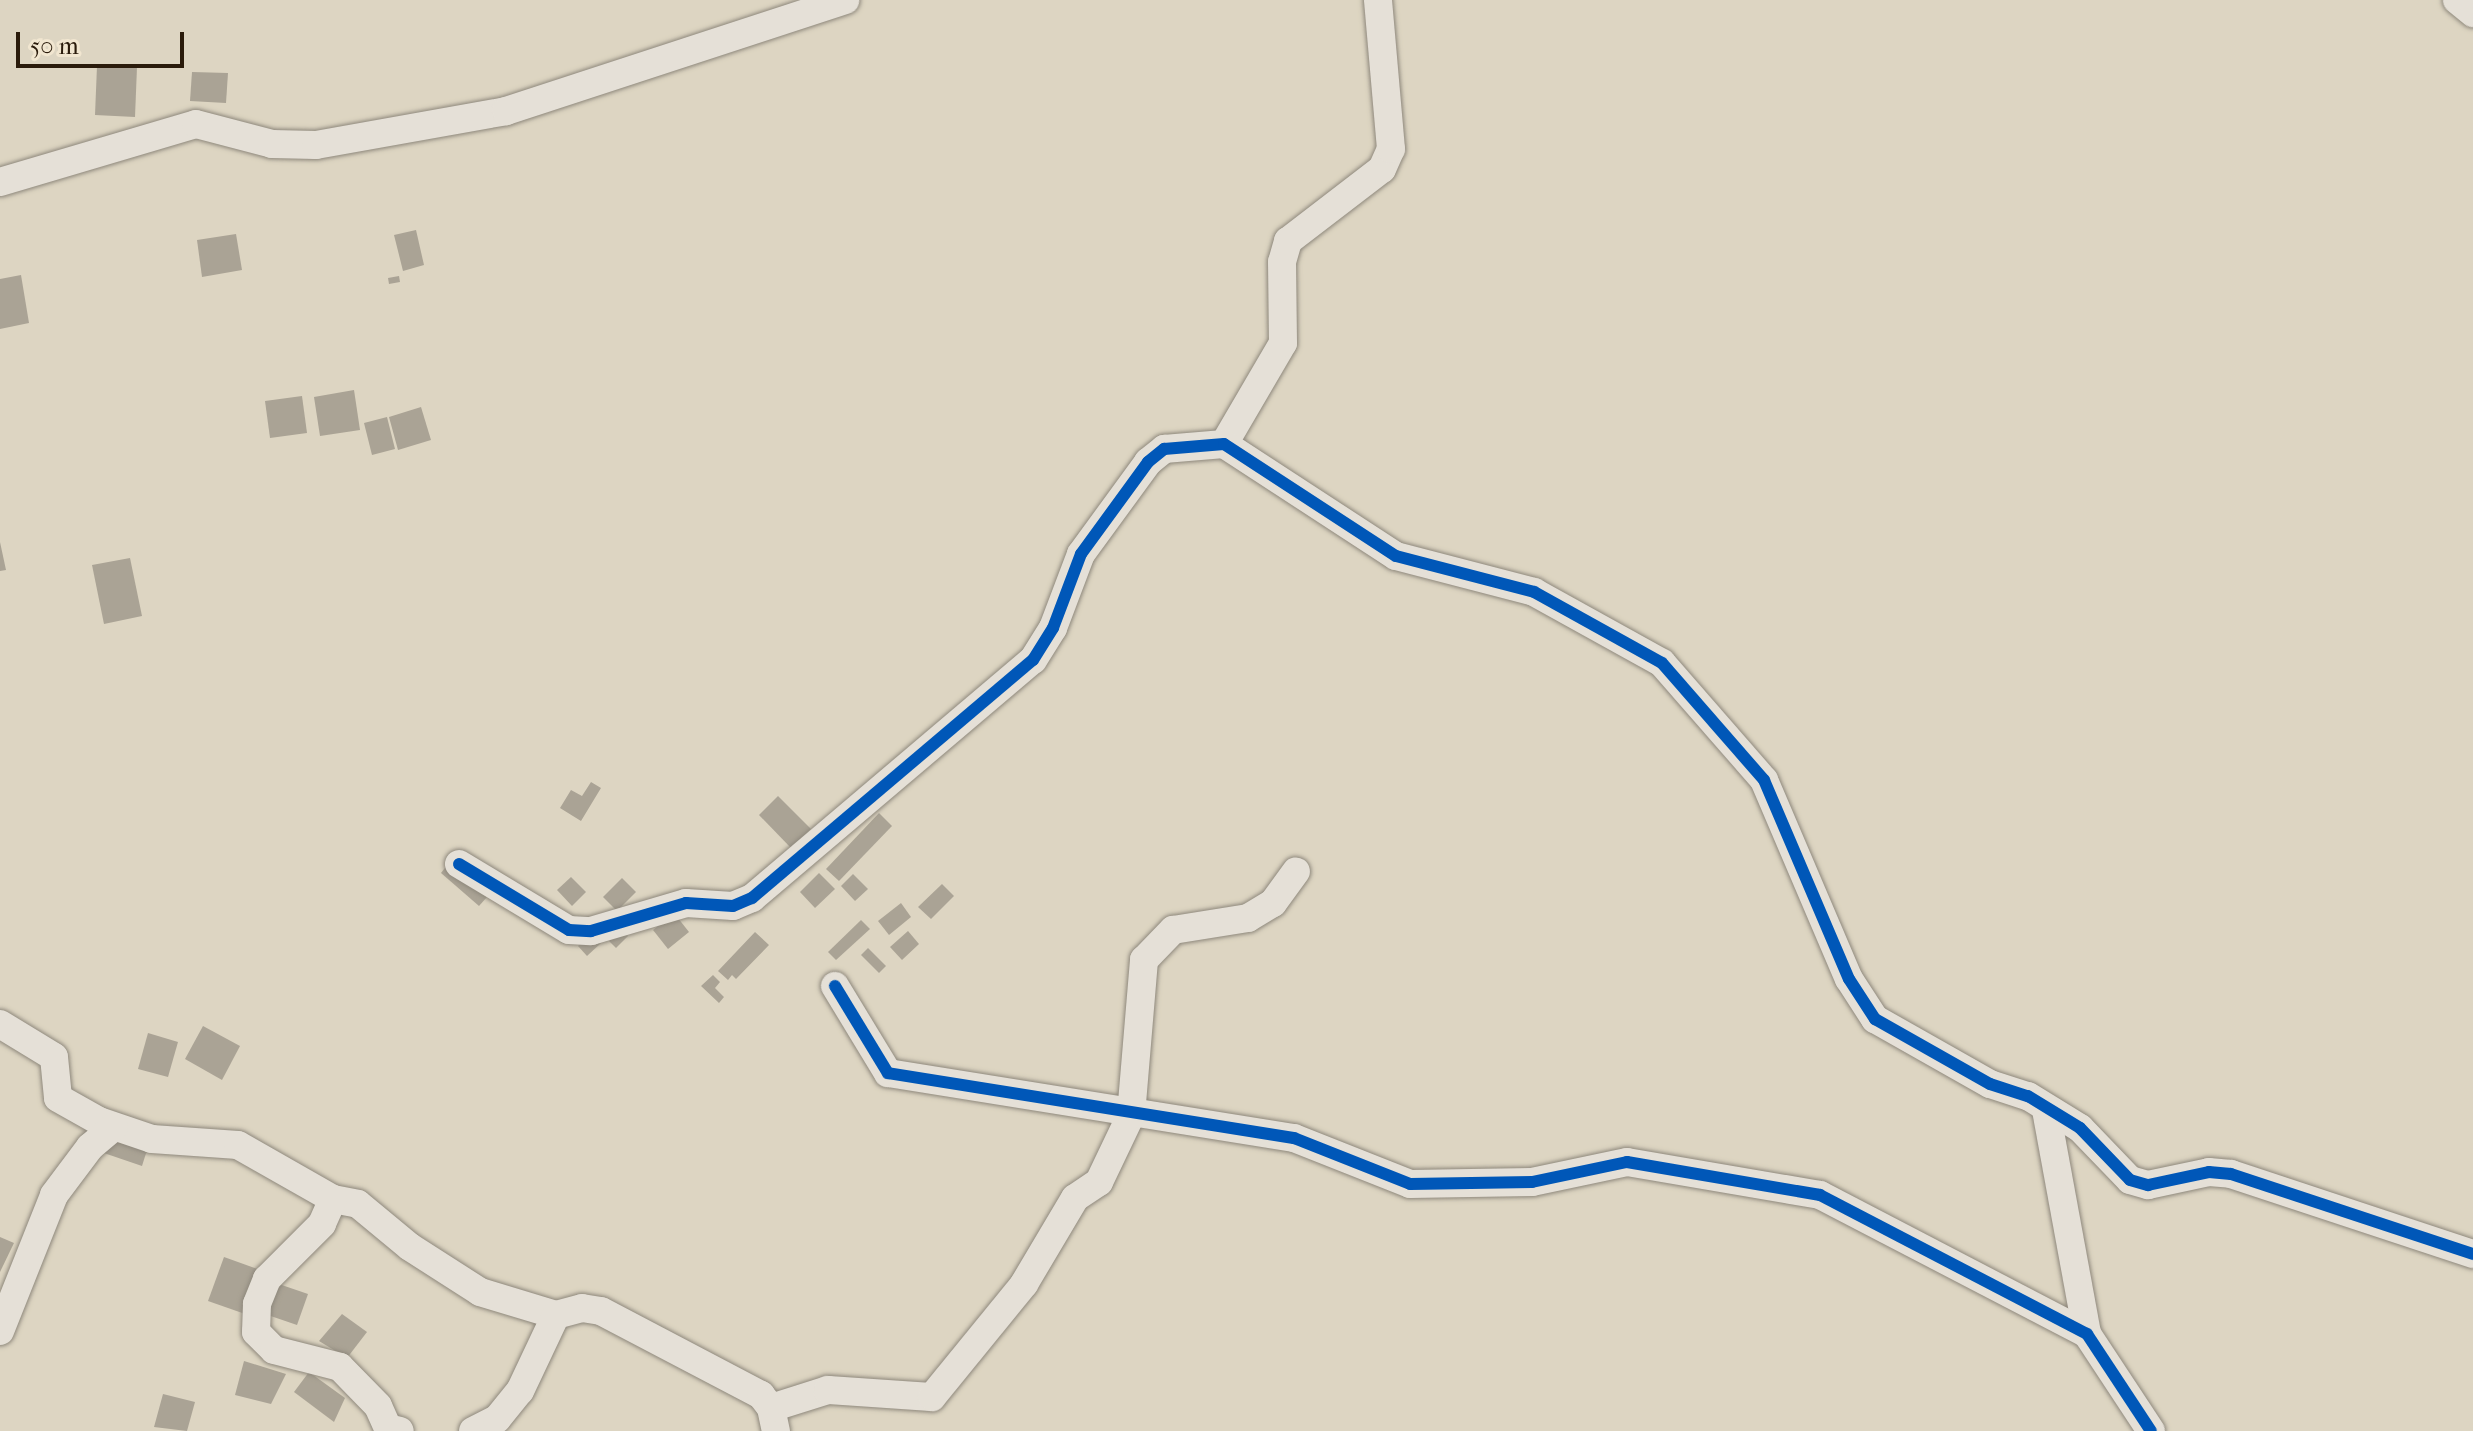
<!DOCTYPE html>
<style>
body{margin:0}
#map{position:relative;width:2473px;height:1431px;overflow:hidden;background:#ddd5c2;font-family:"IM FELL French Canon",serif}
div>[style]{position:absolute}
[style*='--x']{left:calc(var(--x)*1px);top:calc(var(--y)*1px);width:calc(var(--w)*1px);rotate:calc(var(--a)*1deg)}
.building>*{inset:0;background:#aaa395}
.roads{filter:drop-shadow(0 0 2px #8e887c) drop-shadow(0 0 2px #8e887c)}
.minor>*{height:28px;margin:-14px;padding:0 14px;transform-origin:14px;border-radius:14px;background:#e5e0d7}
.cycleway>*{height:12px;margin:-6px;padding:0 6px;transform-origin:6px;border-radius:6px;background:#0057b8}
span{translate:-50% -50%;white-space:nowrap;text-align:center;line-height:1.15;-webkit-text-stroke:6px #f1e6d0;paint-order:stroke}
.scale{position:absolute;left:16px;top:32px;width:168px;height:36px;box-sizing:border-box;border:4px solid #2a1b0b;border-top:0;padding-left:10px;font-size:24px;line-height:28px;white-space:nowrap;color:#2a1b0b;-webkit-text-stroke:6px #f1e6d0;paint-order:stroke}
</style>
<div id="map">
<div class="building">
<div style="clip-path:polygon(97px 66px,137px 67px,135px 117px,95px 115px)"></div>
<div style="clip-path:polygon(192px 72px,228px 73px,226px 103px,190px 101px)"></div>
<div style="clip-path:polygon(416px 230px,424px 265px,403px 271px,394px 235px)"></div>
<div style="clip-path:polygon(236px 234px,242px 270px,202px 277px,197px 240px)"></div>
<div style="clip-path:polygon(21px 275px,29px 323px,0 329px,0 279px)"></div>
<div style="clip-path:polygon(399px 276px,400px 282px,389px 284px,388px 278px)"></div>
<div style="clip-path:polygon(354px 390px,360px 430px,320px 436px,314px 397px)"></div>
<div style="clip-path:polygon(302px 396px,307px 433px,270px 438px,265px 401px)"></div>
<div style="clip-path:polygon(421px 407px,431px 440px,398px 450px,389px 417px)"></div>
<div style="clip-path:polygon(387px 417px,395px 449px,372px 455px,364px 423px)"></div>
<div style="clip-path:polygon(0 542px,6px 570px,0 571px)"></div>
<div style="clip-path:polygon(130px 558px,142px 616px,104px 624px,92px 565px)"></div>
<div style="clip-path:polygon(591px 782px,601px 788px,581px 821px,560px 808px,571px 790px,582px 796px)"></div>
<div style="clip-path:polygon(778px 796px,811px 829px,791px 848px,759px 815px)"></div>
<div style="clip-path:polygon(879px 813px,892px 826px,839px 881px,826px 869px)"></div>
<div style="clip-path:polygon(448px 864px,487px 897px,479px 906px,441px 873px)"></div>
<div style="clip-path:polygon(819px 873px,835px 889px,815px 908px,800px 892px)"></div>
<div style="clip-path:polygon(853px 874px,868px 889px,855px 901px,841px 886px)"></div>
<div style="clip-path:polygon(571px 877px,586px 892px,572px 906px,557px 890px)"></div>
<div style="clip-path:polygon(622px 878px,636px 892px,617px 911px,603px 897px)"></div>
<div style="clip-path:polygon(942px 884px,954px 896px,931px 919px,918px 907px)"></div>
<div style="clip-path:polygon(901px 903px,911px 917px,889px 935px,878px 921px)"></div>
<div style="clip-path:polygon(674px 913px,689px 932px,668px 949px,653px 930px)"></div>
<div style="clip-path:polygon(861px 920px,870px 929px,836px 960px,828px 952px)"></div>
<div style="clip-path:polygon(621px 929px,628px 936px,616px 948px,609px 941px)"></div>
<div style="clip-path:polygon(908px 931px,919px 944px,902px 960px,890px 947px)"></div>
<div style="clip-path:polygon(755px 932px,769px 945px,736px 979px,732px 975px,728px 980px,718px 971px)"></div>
<div style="clip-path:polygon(591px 933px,601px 943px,587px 956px,578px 946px)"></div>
<div style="clip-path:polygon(868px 948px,886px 966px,879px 973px,861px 955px)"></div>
<div style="clip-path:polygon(713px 975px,720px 982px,715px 988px,724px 997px,719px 1003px,701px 986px)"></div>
<div style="clip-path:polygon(203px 1026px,240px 1046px,222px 1080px,185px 1059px)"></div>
<div style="clip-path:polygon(148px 1033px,178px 1042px,168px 1077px,138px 1069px)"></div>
<div style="clip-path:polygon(111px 1113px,154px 1128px,142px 1166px,98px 1151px)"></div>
<div style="clip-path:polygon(0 1237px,14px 1243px,0 1272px)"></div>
<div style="clip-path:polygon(224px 1257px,263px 1271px,248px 1315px,208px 1301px)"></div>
<div style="clip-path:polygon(270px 1281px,308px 1294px,297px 1325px,259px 1312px)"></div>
<div style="clip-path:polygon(342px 1314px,367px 1332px,347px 1358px,319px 1341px)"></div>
<div style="clip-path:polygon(244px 1361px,286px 1374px,271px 1404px,235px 1395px)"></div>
<div style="clip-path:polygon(309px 1372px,345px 1398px,334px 1422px,294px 1392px)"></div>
<div style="clip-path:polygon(163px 1394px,195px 1402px,187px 1431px,154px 1427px)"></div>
</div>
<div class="roads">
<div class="minor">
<div style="--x:2457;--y:0;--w:21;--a:39"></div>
<div style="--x:0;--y:182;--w:204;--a:-16.5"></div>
<div style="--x:196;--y:124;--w:79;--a:14.7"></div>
<div style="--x:272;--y:144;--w:44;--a:1.3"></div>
<div style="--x:316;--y:145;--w:193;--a:-10.1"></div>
<div style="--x:506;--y:111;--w:357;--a:-18.1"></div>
<div style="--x:1224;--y:444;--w:117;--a:-59.7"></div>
<div style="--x:1283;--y:343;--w:81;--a:-90.7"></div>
<div style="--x:1282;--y:262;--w:22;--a:-74"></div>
<div style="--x:1288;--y:241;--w:118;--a:-37.5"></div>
<div style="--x:1382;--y:169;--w:22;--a:-66"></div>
<div style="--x:1391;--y:149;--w:150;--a:-95"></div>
<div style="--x:459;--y:864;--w:128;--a:31"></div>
<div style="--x:569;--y:930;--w:22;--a:3"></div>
<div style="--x:591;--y:931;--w:99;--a:-16.4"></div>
<div style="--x:686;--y:903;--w:47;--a:3.7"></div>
<div style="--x:733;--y:906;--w:21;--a:-23"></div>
<div style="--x:752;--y:898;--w:368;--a:-40.3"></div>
<div style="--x:1033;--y:660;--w:38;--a:-58"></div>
<div style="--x:1053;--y:628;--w:79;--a:-69.3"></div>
<div style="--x:1081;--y:554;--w:114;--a:-53.9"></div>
<div style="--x:1148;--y:462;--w:21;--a:-39"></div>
<div style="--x:1164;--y:449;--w:60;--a:-4.8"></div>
<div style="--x:1224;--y:444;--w:205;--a:33.1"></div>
<div style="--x:1396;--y:556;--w:143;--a:14.6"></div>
<div style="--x:1534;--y:592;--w:146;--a:29"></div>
<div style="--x:1662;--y:663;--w:155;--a:48.9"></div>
<div style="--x:1764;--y:780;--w:216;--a:66.9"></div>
<div style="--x:1849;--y:979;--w:48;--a:57"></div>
<div style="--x:1875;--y:1019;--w:132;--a:29.5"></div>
<div style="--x:1990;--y:1084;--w:40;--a:18"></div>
<div style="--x:2028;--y:1096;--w:61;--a:31.6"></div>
<div style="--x:2080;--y:1128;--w:72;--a:46.1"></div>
<div style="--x:2130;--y:1180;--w:19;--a:16"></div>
<div style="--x:2148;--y:1185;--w:62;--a:-12"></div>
<div style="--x:2209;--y:1172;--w:22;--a:5"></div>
<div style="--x:2231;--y:1174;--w:255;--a:18.3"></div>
<div style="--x:835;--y:986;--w:102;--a:58.7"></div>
<div style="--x:888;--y:1073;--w:411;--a:9.1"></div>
<div style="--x:1294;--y:1138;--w:125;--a:21.6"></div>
<div style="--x:1410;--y:1184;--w:122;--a:-0.9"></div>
<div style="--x:1532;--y:1182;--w:97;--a:-11.9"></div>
<div style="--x:1627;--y:1162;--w:196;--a:9.7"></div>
<div style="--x:1820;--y:1195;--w:301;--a:27.5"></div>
<div style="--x:2087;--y:1334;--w:116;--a:56.6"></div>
<div style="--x:0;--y:1024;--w:63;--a:31.4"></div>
<div style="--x:54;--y:1057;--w:41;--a:84.4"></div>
<div style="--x:58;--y:1098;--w:47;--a:29.3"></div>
<div style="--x:99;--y:1121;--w:56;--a:18.8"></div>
<div style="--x:152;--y:1139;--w:86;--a:4"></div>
<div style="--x:238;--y:1145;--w:109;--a:29.6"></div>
<div style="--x:333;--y:1199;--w:25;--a:11"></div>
<div style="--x:358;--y:1204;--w:67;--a:39.6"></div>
<div style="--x:410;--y:1247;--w:83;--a:32.7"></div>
<div style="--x:480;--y:1292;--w:79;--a:16.8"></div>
<div style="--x:556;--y:1315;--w:27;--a:-15"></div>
<div style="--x:582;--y:1308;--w:19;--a:9"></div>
<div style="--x:601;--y:1311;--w:181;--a:27.7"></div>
<div style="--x:761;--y:1395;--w:16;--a:52"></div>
<div style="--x:771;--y:1408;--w:24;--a:78"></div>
<div style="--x:2046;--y:1110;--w:228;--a:79.6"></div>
<div style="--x:333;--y:1199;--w:27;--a:114"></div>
<div style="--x:322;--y:1224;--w:78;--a:135"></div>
<div style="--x:267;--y:1279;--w:27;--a:112"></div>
<div style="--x:257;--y:1304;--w:28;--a:92"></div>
<div style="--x:256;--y:1332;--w:25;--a:45"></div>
<div style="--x:274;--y:1350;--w:68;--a:14.4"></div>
<div style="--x:340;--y:1367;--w:54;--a:45.7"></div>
<div style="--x:378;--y:1406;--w:24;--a:66"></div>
<div style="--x:388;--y:1428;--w:12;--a:14"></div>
<div style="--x:0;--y:1331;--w:146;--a:-68.3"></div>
<div style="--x:54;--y:1195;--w:60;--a:-53.1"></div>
<div style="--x:90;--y:1147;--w:31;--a:-40"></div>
<div style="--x:771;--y:1408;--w:60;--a:-17.5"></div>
<div style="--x:828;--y:1390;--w:104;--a:3.9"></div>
<div style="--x:932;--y:1397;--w:146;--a:-50.8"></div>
<div style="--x:1024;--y:1284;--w:100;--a:-59.3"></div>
<div style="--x:1075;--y:1198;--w:29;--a:-34"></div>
<div style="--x:1099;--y:1182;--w:74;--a:-64.5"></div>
<div style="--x:1131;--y:1115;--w:156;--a:-85.2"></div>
<div style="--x:1144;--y:960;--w:42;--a:-46"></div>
<div style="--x:1173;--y:930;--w:76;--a:-9.1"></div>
<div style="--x:1248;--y:918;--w:29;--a:-31"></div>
<div style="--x:1273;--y:903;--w:39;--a:-54"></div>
<div style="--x:473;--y:1431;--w:27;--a:-27"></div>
<div style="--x:497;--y:1419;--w:36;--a:-51"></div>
<div style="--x:520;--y:1391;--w:84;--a:-64.7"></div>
</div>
</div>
<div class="cycleway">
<div style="--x:459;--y:864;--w:128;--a:31"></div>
<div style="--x:569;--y:930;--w:22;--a:3"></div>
<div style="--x:591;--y:931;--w:99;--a:-16.4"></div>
<div style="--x:686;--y:903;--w:47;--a:3.7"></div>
<div style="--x:733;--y:906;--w:21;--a:-23"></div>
<div style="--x:752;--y:898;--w:368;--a:-40.3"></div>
<div style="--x:1033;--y:660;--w:38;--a:-58"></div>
<div style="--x:1053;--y:628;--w:79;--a:-69.3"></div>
<div style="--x:1081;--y:554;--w:114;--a:-53.9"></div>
<div style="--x:1148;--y:462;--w:21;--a:-39"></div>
<div style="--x:1164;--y:449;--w:60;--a:-4.8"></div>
<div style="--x:1224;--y:444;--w:205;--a:33.1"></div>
<div style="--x:1396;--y:556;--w:143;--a:14.6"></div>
<div style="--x:1534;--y:592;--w:146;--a:29"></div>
<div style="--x:1662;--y:663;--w:155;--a:48.9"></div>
<div style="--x:1764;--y:780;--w:216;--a:66.9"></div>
<div style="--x:1849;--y:979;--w:48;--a:57"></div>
<div style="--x:1875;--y:1019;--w:132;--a:29.5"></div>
<div style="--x:1990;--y:1084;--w:40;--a:18"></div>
<div style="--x:2028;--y:1096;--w:61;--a:31.6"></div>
<div style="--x:2080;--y:1128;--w:72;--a:46.1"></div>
<div style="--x:2130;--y:1180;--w:19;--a:16"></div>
<div style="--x:2148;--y:1185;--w:62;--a:-12"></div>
<div style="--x:2209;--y:1172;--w:22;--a:5"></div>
<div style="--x:2231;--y:1174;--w:255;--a:18.3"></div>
<div style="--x:835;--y:986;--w:102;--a:58.7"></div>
<div style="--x:888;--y:1073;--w:411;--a:9.1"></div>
<div style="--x:1294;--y:1138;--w:125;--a:21.6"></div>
<div style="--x:1410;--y:1184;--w:122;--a:-0.9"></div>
<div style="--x:1532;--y:1182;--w:97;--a:-11.9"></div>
<div style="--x:1627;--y:1162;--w:196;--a:9.7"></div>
<div style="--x:1820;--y:1195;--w:301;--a:27.5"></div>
<div style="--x:2087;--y:1334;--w:116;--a:56.6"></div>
</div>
<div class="scale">50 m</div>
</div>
